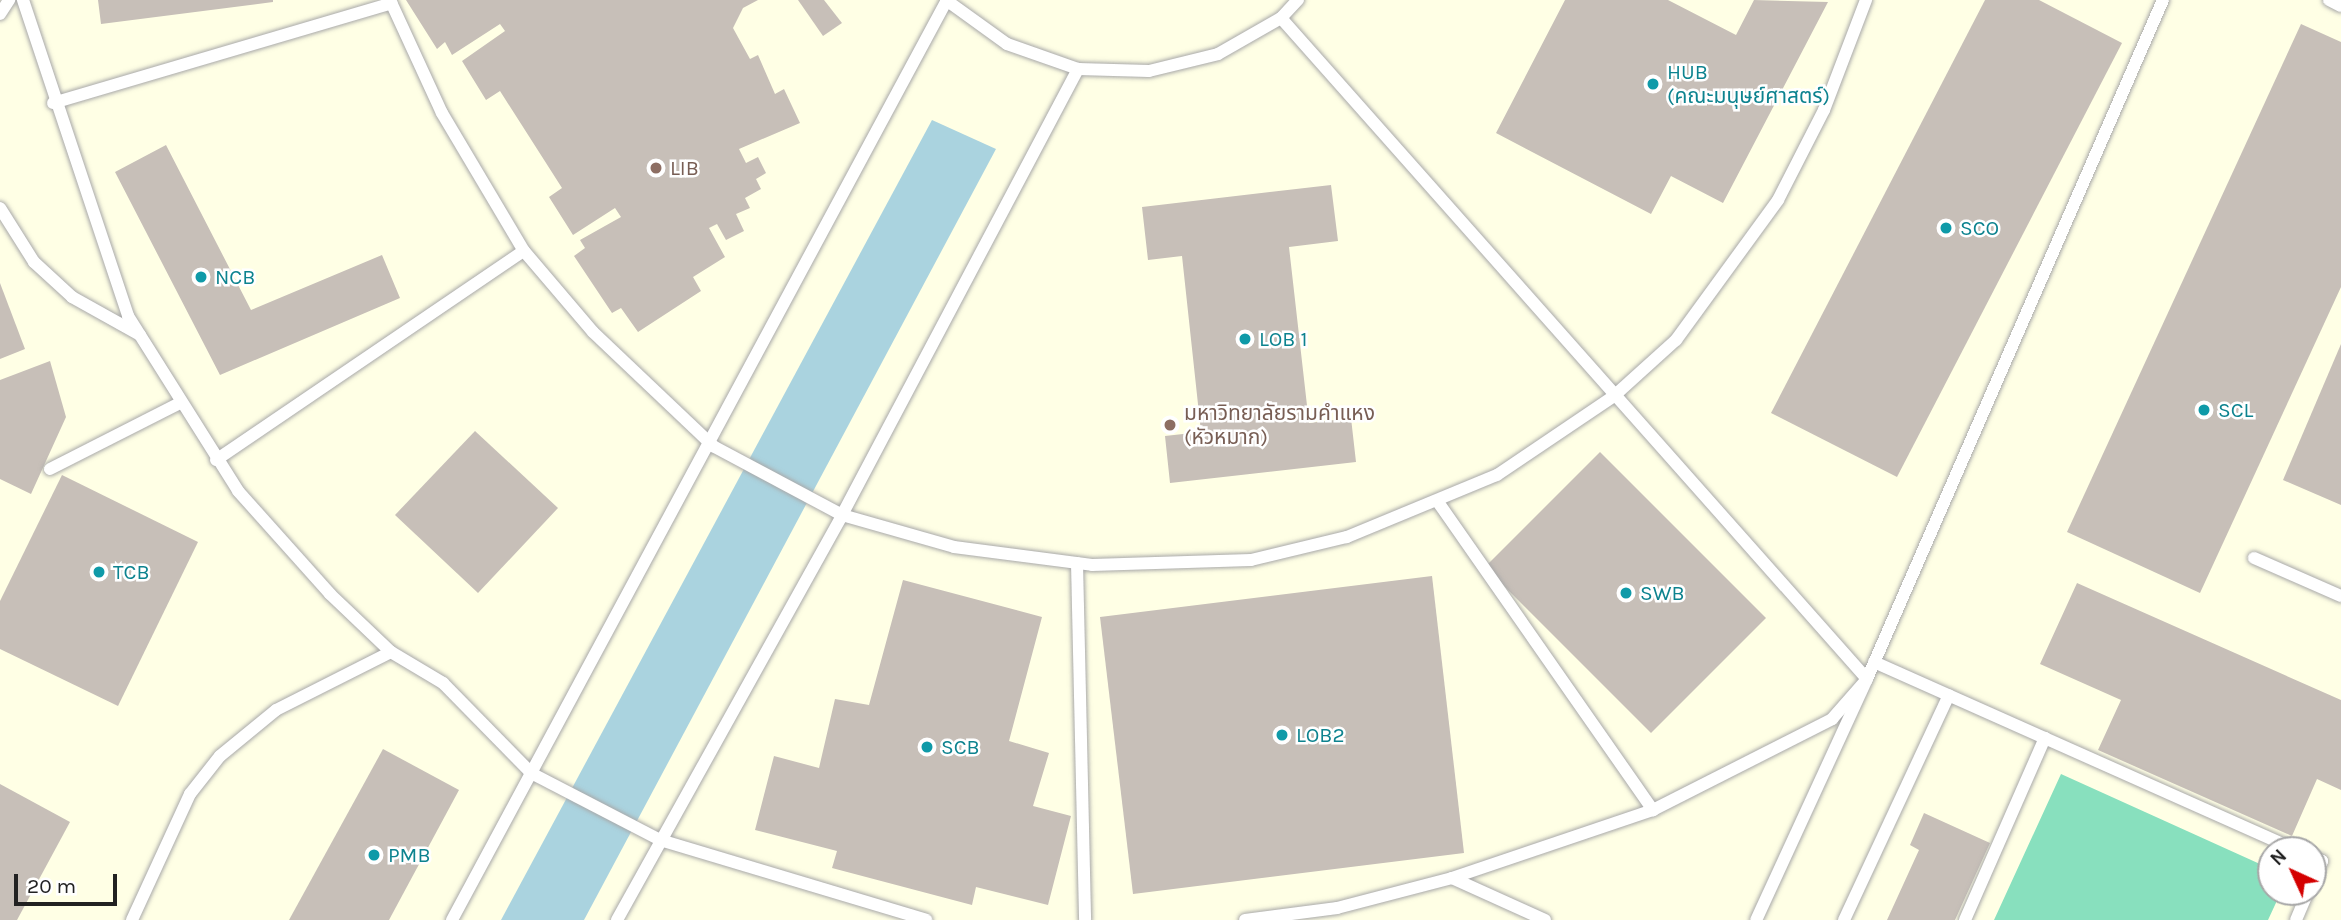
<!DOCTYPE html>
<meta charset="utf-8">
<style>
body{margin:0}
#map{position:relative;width:2341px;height:920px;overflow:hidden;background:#f2efe9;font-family:Karla,"Noto Sans Thai",sans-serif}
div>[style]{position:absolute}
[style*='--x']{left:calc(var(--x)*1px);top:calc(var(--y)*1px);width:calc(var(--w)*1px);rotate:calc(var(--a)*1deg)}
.education>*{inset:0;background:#ffffe5}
.pitch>*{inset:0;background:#88e0be}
.water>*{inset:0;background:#aad3df}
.building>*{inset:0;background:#c7bfb8}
.roads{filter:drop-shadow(0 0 2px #a9a9a9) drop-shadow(0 0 2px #a9a9a9)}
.service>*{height:12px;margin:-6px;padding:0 6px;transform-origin:6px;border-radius:6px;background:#fff}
.dots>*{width:19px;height:19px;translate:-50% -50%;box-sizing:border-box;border:4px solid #fff;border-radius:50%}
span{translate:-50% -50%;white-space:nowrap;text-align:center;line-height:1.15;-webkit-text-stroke:5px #fff;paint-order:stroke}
.culture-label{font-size:21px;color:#0d838f}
.left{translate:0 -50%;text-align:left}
.education-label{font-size:21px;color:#785e54}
.north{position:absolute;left:2257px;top:836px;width:70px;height:70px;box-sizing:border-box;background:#fff;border:2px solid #a7a7a7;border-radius:50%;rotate:315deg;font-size:19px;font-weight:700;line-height:28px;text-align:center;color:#222}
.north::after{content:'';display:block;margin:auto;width:24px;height:32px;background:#d40000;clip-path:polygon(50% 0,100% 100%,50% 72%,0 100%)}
.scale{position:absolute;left:14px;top:874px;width:103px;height:32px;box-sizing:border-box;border:4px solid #222;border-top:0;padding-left:9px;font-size:21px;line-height:24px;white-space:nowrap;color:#222;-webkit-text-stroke:5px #fff;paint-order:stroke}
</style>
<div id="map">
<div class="education">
<div style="clip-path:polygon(evenodd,0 0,2341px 0,2341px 920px,0 920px,0 0,2271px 850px,2313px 850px,2313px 892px,2271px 892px,2271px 850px)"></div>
</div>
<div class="pitch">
<div style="clip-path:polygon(2061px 774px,2271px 869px,2271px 892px,2281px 892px,2268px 920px,1994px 920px)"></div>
</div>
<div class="water">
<div style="clip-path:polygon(932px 120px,996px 149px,584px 920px,501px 920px)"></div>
</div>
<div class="building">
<div style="clip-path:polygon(98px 0,273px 0,273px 2px,101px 24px)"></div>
<div style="clip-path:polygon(406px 0,758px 0,743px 8px,733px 28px,750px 59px,758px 55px,775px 94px,784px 89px,800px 123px,739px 149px,746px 163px,758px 157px,766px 173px,756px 179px,761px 189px,745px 198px,750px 208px,736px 214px,744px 231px,726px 240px,717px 224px,709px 228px,725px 257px,693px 277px,701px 291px,638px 332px,621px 308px,612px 313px,574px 256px,585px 248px,580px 240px,621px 217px,615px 208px,573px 235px,549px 197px,562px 188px,500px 91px,486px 100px,462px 61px,505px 31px,500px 24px,452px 55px,445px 42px,437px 49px)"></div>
<div style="clip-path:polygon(798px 0,824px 0,842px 23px,823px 36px)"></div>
<div style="clip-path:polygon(1565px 0,1668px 0,1736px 35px,1754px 0,1828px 2px,1723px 203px,1671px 176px,1651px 214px,1496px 133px)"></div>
<div style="clip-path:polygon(1985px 0,2039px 0,2122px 43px,1897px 477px,1771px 413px)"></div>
<div style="clip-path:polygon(2301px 24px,2341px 42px,2341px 287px,2200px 593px,2067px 532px)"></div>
<div style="clip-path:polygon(166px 145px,251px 310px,382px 255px,400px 298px,220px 375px,115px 172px)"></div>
<div style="clip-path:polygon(1331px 185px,1338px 241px,1289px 247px,1309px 423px,1351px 418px,1356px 462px,1170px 483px,1165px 436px,1201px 432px,1182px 256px,1148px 260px,1142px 207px)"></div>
<div style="clip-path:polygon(0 283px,25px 349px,0 359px)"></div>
<div style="clip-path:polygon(2341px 344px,2341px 505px,2283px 480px)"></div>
<div style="clip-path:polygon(50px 361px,66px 417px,31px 494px,0 479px,0 380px)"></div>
<div style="clip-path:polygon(475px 431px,558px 508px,478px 593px,395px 515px)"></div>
<div style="clip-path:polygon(1600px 452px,1766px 618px,1651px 733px,1485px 567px)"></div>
<div style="clip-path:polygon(62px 475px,198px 542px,118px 706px,0 649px,0 601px)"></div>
<div style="clip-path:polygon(1432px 576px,1464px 853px,1133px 894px,1100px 617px)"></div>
<div style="clip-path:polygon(903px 580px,1042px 617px,1009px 741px,1049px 753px,1033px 806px,1071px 816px,1048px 905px,976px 887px,972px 905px,832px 868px,837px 851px,755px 830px,774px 756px,819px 768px,835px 699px,869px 705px)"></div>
<div style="clip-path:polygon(2077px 583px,2341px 700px,2341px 790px,2317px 779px,2292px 836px,2098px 750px,2121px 700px,2040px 664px)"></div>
<div style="clip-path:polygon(383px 749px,459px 790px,389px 920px,289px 920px)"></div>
<div style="clip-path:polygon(0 784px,70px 822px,17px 920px,0 920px)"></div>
<div style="clip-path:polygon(1924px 813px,1990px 843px,1955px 920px,1887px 920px,1919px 850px,1910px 845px)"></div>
</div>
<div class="roads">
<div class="service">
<div style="--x:23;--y:0;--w:333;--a:71.6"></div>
<div style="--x:128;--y:316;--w:207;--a:57.8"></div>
<div style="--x:238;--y:491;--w:138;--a:48.2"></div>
<div style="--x:330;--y:594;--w:84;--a:43.6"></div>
<div style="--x:391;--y:652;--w:61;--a:30.8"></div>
<div style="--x:443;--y:683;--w:126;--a:45.6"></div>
<div style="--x:531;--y:773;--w:145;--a:27.4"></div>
<div style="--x:660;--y:840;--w:278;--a:16.7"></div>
<div style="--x:390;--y:0;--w:124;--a:65.3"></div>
<div style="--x:442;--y:113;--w:161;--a:59.3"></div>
<div style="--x:524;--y:251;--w:106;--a:49.6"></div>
<div style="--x:593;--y:332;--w:166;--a:43.5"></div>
<div style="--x:713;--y:446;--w:146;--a:28.1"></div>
<div style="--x:842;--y:515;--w:116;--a:15.9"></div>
<div style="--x:954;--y:547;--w:139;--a:7.4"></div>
<div style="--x:1092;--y:565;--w:159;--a:-1.8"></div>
<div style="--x:1251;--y:560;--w:99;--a:-13.5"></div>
<div style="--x:1347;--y:537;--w:162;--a:-22.5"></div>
<div style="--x:1497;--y:475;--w:141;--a:-34"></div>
<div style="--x:1614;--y:396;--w:84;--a:-42.1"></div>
<div style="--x:1676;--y:340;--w:173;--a:-53.9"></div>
<div style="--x:1778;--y:200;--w:101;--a:-62.9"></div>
<div style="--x:1824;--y:110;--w:118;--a:-69.1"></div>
<div style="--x:946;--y:0;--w:75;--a:35.8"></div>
<div style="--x:1007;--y:44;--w:75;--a:19.4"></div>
<div style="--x:1078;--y:69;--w:71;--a:1.6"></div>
<div style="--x:1149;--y:71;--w:71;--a:-13.8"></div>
<div style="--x:1218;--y:54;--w:73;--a:-29.7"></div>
<div style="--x:1281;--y:18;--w:25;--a:-47"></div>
<div style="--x:2329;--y:0;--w:13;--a:27"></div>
<div style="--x:0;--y:14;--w:17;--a:-57"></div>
<div style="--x:1281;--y:18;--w:883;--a:48.44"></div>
<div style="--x:1867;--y:679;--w:265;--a:114.7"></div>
<div style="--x:53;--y:103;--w:353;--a:-16.4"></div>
<div style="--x:0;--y:208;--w:64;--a:57.8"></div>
<div style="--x:34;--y:262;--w:52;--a:42.6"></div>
<div style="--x:72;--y:297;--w:78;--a:29.2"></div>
<div style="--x:216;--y:460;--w:372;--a:-34.2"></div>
<div style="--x:50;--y:469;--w:146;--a:-26.9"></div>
<div style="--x:1438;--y:502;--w:376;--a:55.1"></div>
<div style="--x:2254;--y:558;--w:95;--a:23.6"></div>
<div style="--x:1077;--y:563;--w:357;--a:88.7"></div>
<div style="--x:1874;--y:662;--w:462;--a:24"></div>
<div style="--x:2313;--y:857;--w:10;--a:24"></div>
<div style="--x:2322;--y:861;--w:22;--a:114"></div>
<div style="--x:1452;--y:878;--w:102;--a:24.3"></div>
<div style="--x:132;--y:920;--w:139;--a:-65.3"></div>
<div style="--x:190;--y:794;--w:48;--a:-51.7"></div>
<div style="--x:220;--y:756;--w:72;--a:-39.4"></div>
<div style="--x:276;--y:710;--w:129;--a:-26.8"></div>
<div style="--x:452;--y:920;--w:1045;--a:-61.72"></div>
<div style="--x:617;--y:920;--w:463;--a:-60.9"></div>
<div style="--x:842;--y:515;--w:505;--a:-62.11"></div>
<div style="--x:1245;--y:920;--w:93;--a:-7.4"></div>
<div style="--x:1337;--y:908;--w:119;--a:-14.6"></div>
<div style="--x:1452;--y:878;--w:212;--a:-18.7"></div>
<div style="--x:1653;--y:810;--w:201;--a:-26.9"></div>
<div style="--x:1832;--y:719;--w:53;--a:-48.8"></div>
<div style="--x:1867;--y:679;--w:741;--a:-66.45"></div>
<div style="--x:1844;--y:920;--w:248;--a:-65"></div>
<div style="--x:1965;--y:920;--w:199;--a:-66.3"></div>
<div style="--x:2296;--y:920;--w:30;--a:-67"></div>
</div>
</div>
<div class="dots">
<div style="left:1653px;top:84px;background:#0f9aa8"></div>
<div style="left:656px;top:168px;background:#8d6e63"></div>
<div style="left:1946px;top:228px;background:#0f9aa8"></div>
<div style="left:201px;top:277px;background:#0f9aa8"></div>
<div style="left:1245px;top:339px;background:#0f9aa8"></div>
<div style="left:2204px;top:410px;background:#0f9aa8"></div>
<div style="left:1170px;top:425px;background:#8d6e63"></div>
<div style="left:99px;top:572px;background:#0f9aa8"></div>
<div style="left:1626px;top:593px;background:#0f9aa8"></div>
<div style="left:1282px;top:735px;background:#0f9aa8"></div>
<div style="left:927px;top:747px;background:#0f9aa8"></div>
<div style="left:374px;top:855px;background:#0f9aa8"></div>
</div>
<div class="culture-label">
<span class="left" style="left:1667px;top:84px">HUB<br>(คณะมนุษย์ศาสตร์)</span>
<span class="left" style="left:1960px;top:228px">SCO</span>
<span class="left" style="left:215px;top:277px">NCB</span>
<span class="left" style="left:1259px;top:339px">LOB 1</span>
<span class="left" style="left:2218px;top:410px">SCL</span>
<span class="left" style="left:113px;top:572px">TCB</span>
<span class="left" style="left:1640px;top:593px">SWB</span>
<span class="left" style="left:1296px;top:735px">LOB2</span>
<span class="left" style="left:941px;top:747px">SCB</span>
<span class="left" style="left:388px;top:855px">PMB</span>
</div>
<div class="education-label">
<span class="left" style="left:670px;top:168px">LIB</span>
<span class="left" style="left:1184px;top:425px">มหาวิทยาลัยรามคำแหง<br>(หัวหมาก)</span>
</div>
<div class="north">N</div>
<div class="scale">20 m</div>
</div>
